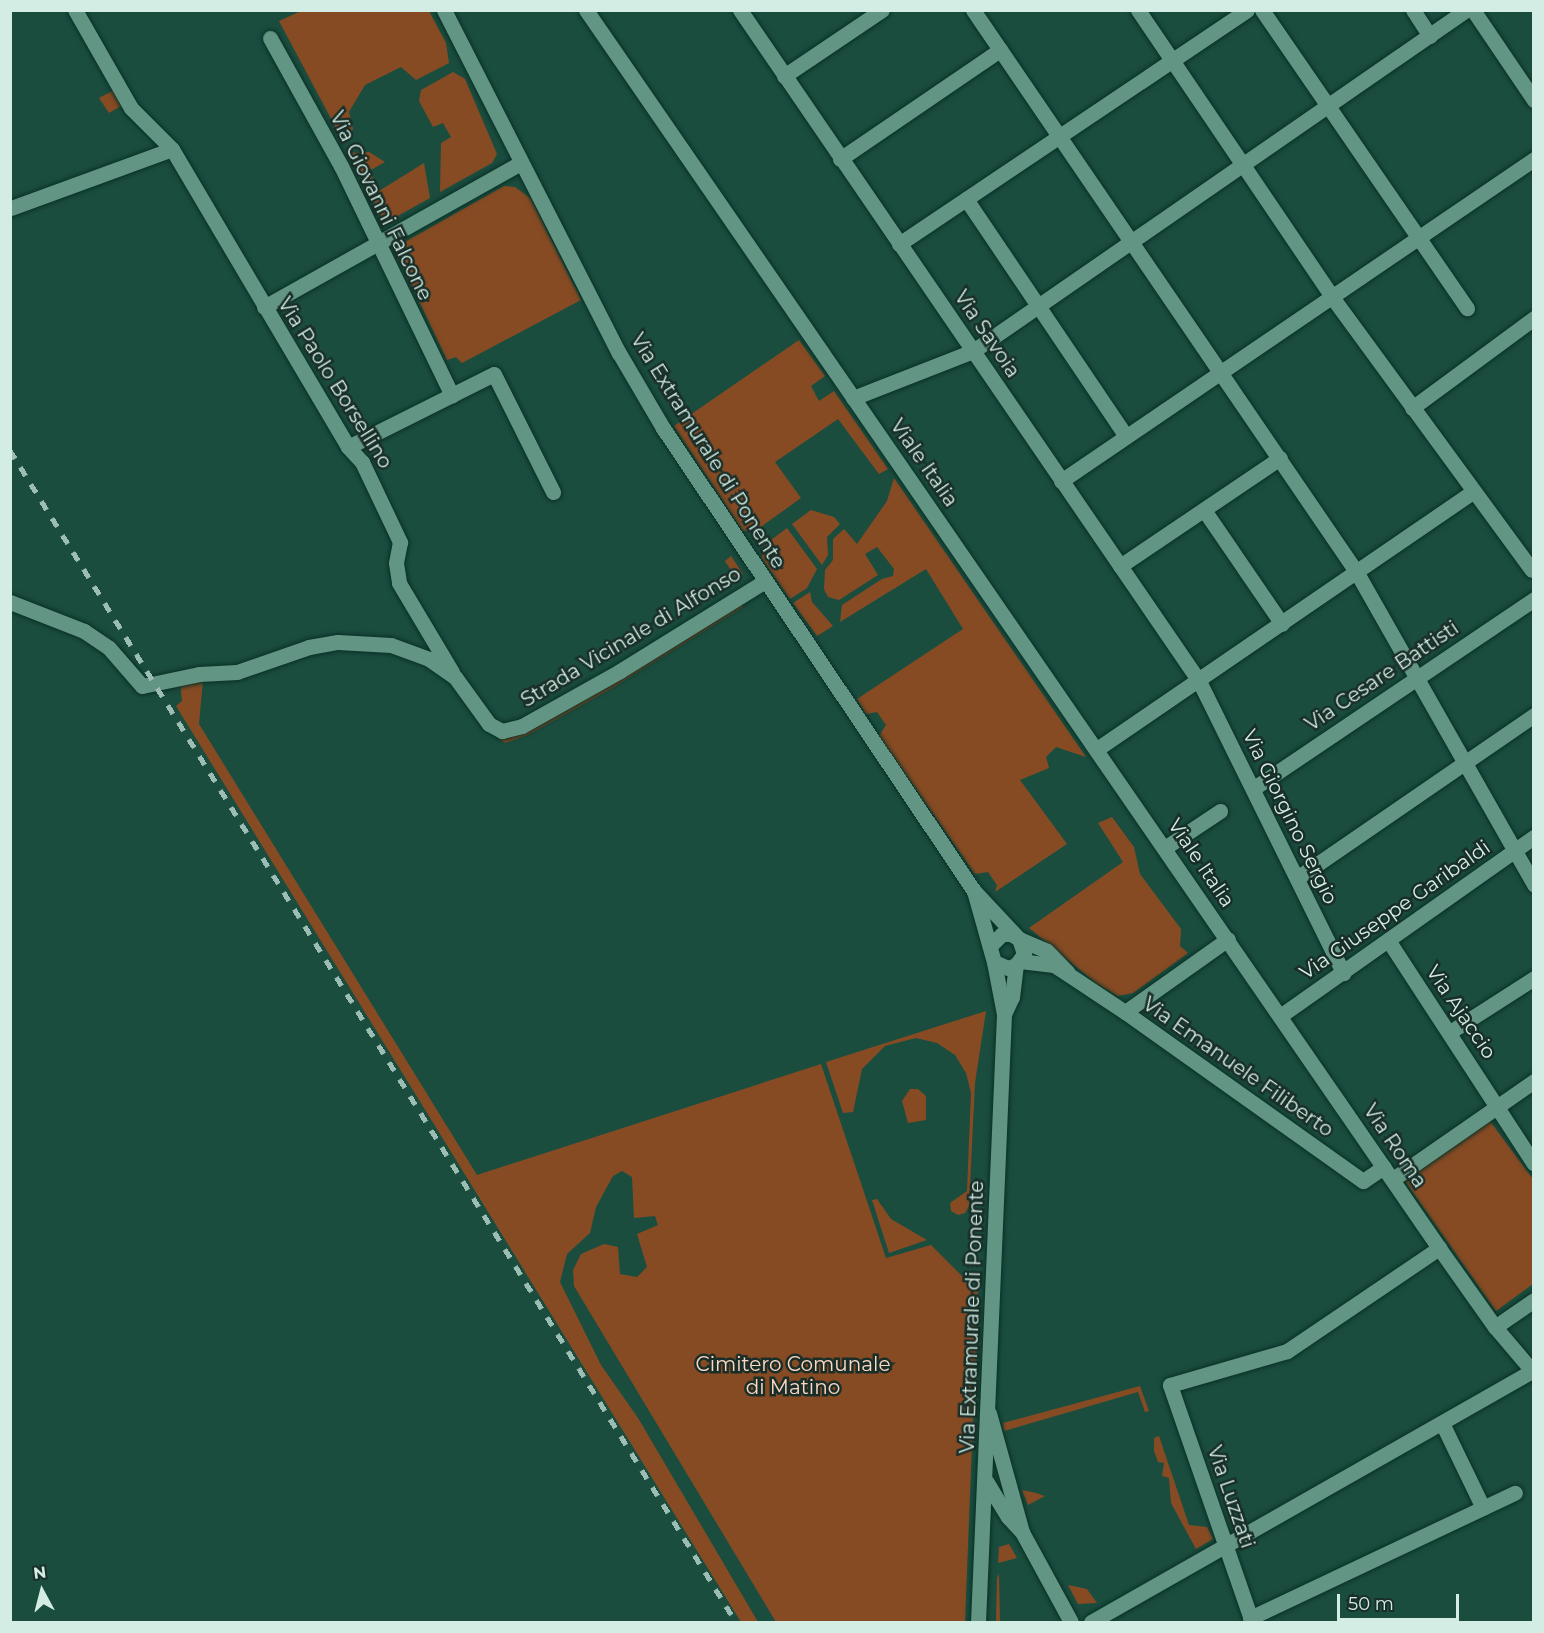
<!DOCTYPE html>
<style>
body{margin:0}
#map{position:relative;width:1544px;height:1633px;overflow:hidden;background:#1b4d3f;font-family:Montserrat,sans-serif}
div>[style]{position:absolute}
[style*='--x']{left:calc(var(--x)*1px);top:calc(var(--y)*1px);width:calc(var(--w)*1px);rotate:calc(var(--a)*1deg)}
.green>*{inset:0;background:#874b24}
.roads{filter:drop-shadow(0 0 2px #093126) drop-shadow(0 0 2px #093126)}
.street>*{height:15px;margin:-7.5px;padding:0 7.5px;transform-origin:7.5px;border-radius:7.5px;background:#639584}
.secondary>*{height:15px;margin:-7.5px;padding:0 7.5px;transform-origin:7.5px;border-radius:7.5px;background:#639584}
.rail>*{height:4.5px;margin-top:-2.25px;transform-origin:0;background:repeating-linear-gradient(90deg,#9cbdb3 0 10px,transparent 0 20px)}
span{translate:-50% -50%;white-space:nowrap;text-align:center;line-height:1.15;-webkit-text-stroke:5px #192e28;paint-order:stroke}
.street-label{font-size:20px;color:#d3ede4}
.park-label{font-size:20px;color:#fed8c3}
.frame{position:absolute;inset:0;border:12px solid #d3ede4;pointer-events:none}
.north{position:absolute;left:12px;top:1561px;width:60px;height:60px;-webkit-text-stroke:4px #192e28;paint-order:stroke;rotate:353deg;font-size:16px;font-weight:700;line-height:24px;text-align:center;color:#d3ede4}
.north::after{content:'';display:block;margin:auto;width:21px;height:27px;background:#d3ede4;clip-path:polygon(50% 0,100% 100%,50% 72%,0 100%)}
.scale{position:absolute;left:1337px;top:1594px;width:122px;height:27px;box-sizing:border-box;border:3px solid #d3ede4;border-top:0;padding-left:8px;font-size:18px;line-height:21px;white-space:nowrap;color:#d3ede4;-webkit-text-stroke:4px #192e28;paint-order:stroke}
</style>
<div id="map">
<div class="green">
<div style="clip-path:polygon(301px 11px,429px 11px,446px 43px,449px 63px,416px 80px,401px 67px,365px 85px,349px 112px,353px 129px,344px 143px,279px 21px)"></div>
<div style="clip-path:polygon(453px 72px,465px 79px,497px 154px,492px 163px,440px 192px,441px 143px,451px 137px,443px 123px,433px 127px,419px 101px,421px 90px)"></div>
<div style="clip-path:polygon(116px 89px,121px 106px,109px 113px,99px 98px)"></div>
<div style="clip-path:polygon(369px 152px,385px 162px,369px 171px,379px 191px,424px 163px,430px 198px,385px 223px,350px 153px)"></div>
<div style="clip-path:polygon(504px 186px,515px 187px,530px 198px,581px 300px,462px 363px,456px 357px,447px 360px,394px 248px)"></div>
<div style="clip-path:polygon(799px 340px,825px 376px,811px 386px,819px 401px,834px 391px,888px 469px,879px 474px,838px 419px,775px 462px,801px 498px,758px 529px,743px 531px,674px 426px)"></div>
<div style="clip-path:polygon(894px 478px,1086px 757px,1056px 747px,1046px 757px,1049px 768px,1020px 780px,1067px 844px,995px 892px,997px 885px,988px 872px,975px 874px,879px 736px,886px 725px,877px 712px,866px 714px,857px 699px,963px 629px,926px 569px,840px 622px,842px 605px,882px 579px,893px 576px,894px 569px,877px 547px,865px 554px,878px 575px,839px 600px,828px 597px,824px 589px,825px 570px,833px 560px,833px 539px,844px 529px,857px 544px,887px 501px)"></div>
<div style="clip-path:polygon(811px 510px,834px 517px,840px 524px,827px 537px,828px 555px,822px 565px,792px 524px)"></div>
<div style="clip-path:polygon(787px 528px,817px 569px,807px 588px,790px 599px,761px 557px,767px 543px)"></div>
<div style="clip-path:polygon(731px 556px,743px 574px,736px 578px,725px 561px)"></div>
<div style="clip-path:polygon(810px 592px,812px 602px,833px 626px,817px 636px,793px 603px)"></div>
<div style="clip-path:polygon(739px 601px,743px 607px,614px 687px,528px 735px,505px 743px,498px 738px,516px 733px)"></div>
<div style="clip-path:polygon(203px 680px,199px 724px,477px 1175px,821px 1064px,886px 1258px,931px 1245px,978px 1292px,965px 1622px,776px 1622px,574px 1286px,573px 1270px,581px 1254px,604px 1244px,618px 1247px,620px 1274px,637px 1277px,647px 1267px,637px 1234px,658px 1225px,655px 1216px,634px 1218px,632px 1177px,622px 1171px,613px 1176px,596px 1207px,590px 1233px,567px 1254px,560px 1282px,601px 1365px,638px 1418px,758px 1622px,741px 1622px,176px 706px,182px 701px,180px 682px)"></div>
<div style="clip-path:polygon(1112px 817px,1134px 847px,1140px 874px,1181px 929px,1180px 946px,1188px 953px,1133px 993px,1118px 996px,1096px 983px,1029px 928px,1123px 862px,1098px 823px)"></div>
<div style="clip-path:polygon(986px 1011px,975px 1083px,969px 1206px,965px 1213px,958px 1215px,951px 1211px,950px 1203px,967px 1191px,971px 1093px,966px 1073px,955px 1055px,937px 1043px,916px 1038px,885px 1046px,862px 1069px,853px 1112px,843px 1113px,826px 1062px)"></div>
<div style="clip-path:polygon(910px 1089px,918px 1089px,926px 1096px,926px 1120px,908px 1123px,902px 1101px)"></div>
<div style="clip-path:polygon(1489px 1120px,1533px 1179px,1533px 1284px,1496px 1311px,1405px 1181px)"></div>
<div style="clip-path:polygon(877px 1199px,891px 1219px,927px 1240px,889px 1253px,872px 1200px)"></div>
<div style="clip-path:polygon(1140px 1386px,1149px 1411px,1145px 1412px,1138px 1392px,1004px 1431px,1003px 1423px)"></div>
<div style="clip-path:polygon(1159px 1436px,1189px 1525px,1207px 1527px,1213px 1539px,1196px 1549px,1171px 1503px,1169px 1478px,1162px 1476px,1164px 1463px,1158px 1462px,1154px 1451px,1154px 1438px)"></div>
<div style="clip-path:polygon(1022px 1490px,1036px 1493px,1045px 1496px,1028px 1505px)"></div>
<div style="clip-path:polygon(1009px 1544px,1017px 1558px,998px 1563px,999px 1547px)"></div>
<div style="clip-path:polygon(999px 1574px,1000px 1622px,996px 1622px,997px 1578px)"></div>
<div style="clip-path:polygon(1068px 1585px,1087px 1589px,1097px 1603px,1078px 1604px)"></div>
</div>
<div class="roads">
<div class="street">
<div style="--x:740;--y:10;--w:813;--a:55.63"></div>
<div style="--x:1199;--y:681;--w:326;--a:63.7"></div>
<div style="--x:973;--y:10;--w:681;--a:55.7"></div>
<div style="--x:1357;--y:573;--w:359;--a:60.4"></div>
<div style="--x:1138;--y:10;--w:346;--a:55.9"></div>
<div style="--x:1332;--y:297;--w:338;--a:53.8"></div>
<div style="--x:1262;--y:10;--w:362;--a:55.5"></div>
<div style="--x:1413;--y:10;--w:31;--a:57"></div>
<div style="--x:1473;--y:10;--w:109;--a:55.9"></div>
<div style="--x:270;--y:38;--w:146;--a:61"></div>
<div style="--x:341;--y:166;--w:255;--a:64.2"></div>
<div style="--x:784;--y:76;--w:118;--a:-34"></div>
<div style="--x:172;--y:149;--w:346;--a:59.4"></div>
<div style="--x:348;--y:447;--w:21;--a:47"></div>
<div style="--x:362;--y:462;--w:89;--a:64.6"></div>
<div style="--x:400;--y:542;--w:21;--a:101"></div>
<div style="--x:396;--y:563;--w:20;--a:81"></div>
<div style="--x:399;--y:583;--w:104;--a:59.2"></div>
<div style="--x:840;--y:159;--w:194;--a:-34.3"></div>
<div style="--x:966;--y:199;--w:285;--a:56"></div>
<div style="--x:11;--y:208;--w:171;--a:-20.1"></div>
<div style="--x:172;--y:149;--w:58;--a:-135"></div>
<div style="--x:131;--y:108;--w:113;--a:-119.7"></div>
<div style="--x:899;--y:244;--w:419;--a:-33.9"></div>
<div style="--x:264;--y:307;--w:295;--a:-29.3"></div>
<div style="--x:853;--y:398;--w:129;--a:-21.4"></div>
<div style="--x:973;--y:351;--w:599;--a:-34.67"></div>
<div style="--x:1412;--y:408;--w:152;--a:-36.4"></div>
<div style="--x:348;--y:447;--w:163;--a:-26.6"></div>
<div style="--x:494;--y:374;--w:132;--a:63.4"></div>
<div style="--x:1061;--y:481;--w:572;--a:-34.25"></div>
<div style="--x:1204;--y:510;--w:138;--a:55.6"></div>
<div style="--x:1120;--y:566;--w:193;--a:-34"></div>
<div style="--x:10;--y:602;--w:79;--a:21.4"></div>
<div style="--x:84;--y:631;--w:30;--a:34"></div>
<div style="--x:109;--y:648;--w:50;--a:49"></div>
<div style="--x:142;--y:686;--w:58;--a:-11.9"></div>
<div style="--x:199;--y:674;--w:38;--a:-3"></div>
<div style="--x:237;--y:672;--w:76;--a:-19.1"></div>
<div style="--x:309;--y:647;--w:29;--a:-10"></div>
<div style="--x:338;--y:642;--w:53;--a:3.2"></div>
<div style="--x:391;--y:645;--w:40;--a:20.2"></div>
<div style="--x:429;--y:659;--w:32;--a:35"></div>
<div style="--x:455;--y:677;--w:58;--a:54.1"></div>
<div style="--x:489;--y:724;--w:15;--a:28"></div>
<div style="--x:502;--y:731;--w:21;--a:-14"></div>
<div style="--x:522;--y:726;--w:112;--a:-29.3"></div>
<div style="--x:620;--y:671;--w:171;--a:-31.8"></div>
<div style="--x:1097;--y:749;--w:455;--a:-34.4"></div>
<div style="--x:1254;--y:788;--w:338;--a:-34"></div>
<div style="--x:1166;--y:847;--w:65;--a:-33.7"></div>
<div style="--x:1297;--y:878;--w:288;--a:-34.5"></div>
<div style="--x:1388;--y:940;--w:267;--a:56.9"></div>
<div style="--x:1125;--y:1012;--w:292;--a:35.4"></div>
<div style="--x:1363;--y:1181;--w:25;--a:-34"></div>
<div style="--x:1450;--y:1032;--w:100;--a:-32.7"></div>
<div style="--x:1393;--y:1179;--w:172;--a:-34.8"></div>
<div style="--x:1495;--y:1327;--w:47;--a:-34.7"></div>
<div style="--x:989;--y:1413;--w:123;--a:74.5"></div>
<div style="--x:1442;--y:1423;--w:94;--a:64.2"></div>
<div style="--x:986;--y:1481;--w:42;--a:58.6"></div>
<div style="--x:1008;--y:1517;--w:21;--a:47"></div>
<div style="--x:1022;--y:1532;--w:102;--a:61.4"></div>
<div style="--x:1250;--y:1618;--w:293;--a:-25.3"></div>
<div style="--x:1091;--y:1622;--w:507;--a:-29.65"></div>
<div style="--x:1252;--y:1622;--w:251;--a:-109.1"></div>
<div style="--x:1170;--y:1385;--w:122;--a:-16.2"></div>
<div style="--x:1287;--y:1351;--w:184;--a:-34.1"></div>
</div>
<div class="secondary">
<div style="--x:444;--y:10;--w:385;--a:63"></div>
<div style="--x:619;--y:353;--w:87;--a:59.6"></div>
<div style="--x:663;--y:428;--w:558;--a:56.11"></div>
<div style="--x:974;--y:891;--w:66;--a:46.8"></div>
<div style="--x:1019;--y:939;--w:30;--a:23"></div>
<div style="--x:1047;--y:951;--w:30;--a:46"></div>
<div style="--x:586;--y:10;--w:1503;--a:55.43"></div>
<div style="--x:1439;--y:1248;--w:97;--a:54.7"></div>
<div style="--x:1495;--y:1327;--w:60;--a:49.7"></div>
<div style="--x:974;--y:891;--w:74;--a:74.3"></div>
<div style="--x:994;--y:962;--w:15;--a:23"></div>
<div style="--x:1008;--y:968;--w:9;--a:-21"></div>
<div style="--x:1016;--y:965;--w:14;--a:-54"></div>
<div style="--x:1024;--y:954;--w:16;--a:-108"></div>
<div style="--x:1019;--y:939;--w:9;--a:-148"></div>
<div style="--x:1011;--y:934;--w:9;--a:180"></div>
<div style="--x:1002;--y:934;--w:17;--a:135"></div>
<div style="--x:1020;--y:961;--w:34;--a:7"></div>
<div style="--x:1054;--y:965;--w:85;--a:33.5"></div>
<div style="--x:1125;--y:1012;--w:126;--a:-35.3"></div>
<div style="--x:1004;--y:1014;--w:19;--a:-65"></div>
<div style="--x:1012;--y:997;--w:32;--a:-83"></div>
<div style="--x:1280;--y:1016;--w:311;--a:-35.2"></div>
<div style="--x:978;--y:1622;--w:609;--a:-87.55"></div>
<div style="--x:1004;--y:1014;--w:53;--a:-100.9"></div>
</div>
</div>
<div class="rail">
<div style="--x:10;--y:450;--w:1379;--a:58.22"></div>
</div>
<div class="street-label">
<span style="left:381px;top:206px;rotate:64deg">Via Giovanni Falcone</span>
<span style="left:987px;top:334px;rotate:56deg">Via Savoia</span>
<span style="left:335px;top:383px;rotate:58deg">Via Paolo Borsellino</span>
<span style="left:708px;top:451px;rotate:58deg">Via Extramurale di Ponente</span>
<span style="left:924px;top:463px;rotate:55deg">Viale Italia</span>
<span style="left:631px;top:637px;rotate:-31deg">Strada Vicinale di Alfonso</span>
<span style="left:1382px;top:676px;rotate:-34deg">Via Cesare Battisti</span>
<span style="left:1290px;top:817px;rotate:64deg">Via Giorgino Sergio</span>
<span style="left:1201px;top:863px;rotate:56deg">Viale Italia</span>
<span style="left:1395px;top:910px;rotate:-35deg">Via Giuseppe Garibaldi</span>
<span style="left:1461px;top:1012px;rotate:56deg">Via Ajaccio</span>
<span style="left:1238px;top:1067px;rotate:35deg">Via Emanuele Filiberto</span>
<span style="left:1395px;top:1146px;rotate:56deg">Via Roma</span>
<span style="left:972px;top:1317px;rotate:-88deg">Via Extramurale di Ponente</span>
<span style="left:1231px;top:1497px;rotate:71deg">Via Luzzati</span>
</div>
<div class="park-label">
<span style="left:793px;top:1376px">Cimitero Comunale<br>di Matino</span>
</div>
<div class="frame"></div>
<div class="north">N</div>
<div class="scale">50 m</div>
</div>
